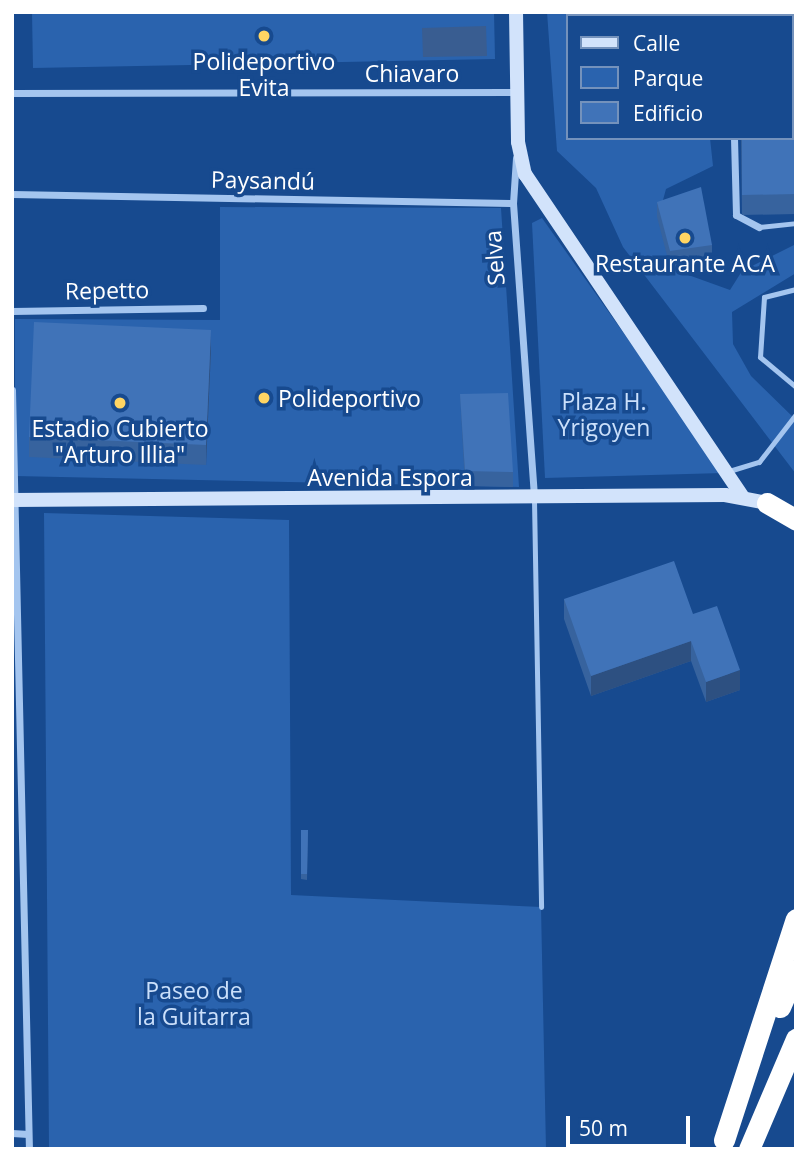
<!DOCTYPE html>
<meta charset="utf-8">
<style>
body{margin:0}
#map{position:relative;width:808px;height:1161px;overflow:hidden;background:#174a8f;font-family:"Open Sans",sans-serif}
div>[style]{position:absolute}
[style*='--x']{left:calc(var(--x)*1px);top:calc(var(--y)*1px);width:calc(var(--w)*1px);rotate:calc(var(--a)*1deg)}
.green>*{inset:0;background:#2a63ae}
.water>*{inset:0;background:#395d91}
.lane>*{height:5px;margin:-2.5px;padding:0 2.5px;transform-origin:2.5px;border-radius:2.5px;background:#a4c5ef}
.street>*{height:7px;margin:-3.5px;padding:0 3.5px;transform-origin:3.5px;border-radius:3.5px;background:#a4c5ef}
.secondary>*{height:14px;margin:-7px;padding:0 7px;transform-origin:7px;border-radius:7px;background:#d2e3fb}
.highway>*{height:21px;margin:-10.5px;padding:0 10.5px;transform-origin:10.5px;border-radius:10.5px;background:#fff}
.wall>*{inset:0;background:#37639e}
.shaded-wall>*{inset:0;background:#2d5081}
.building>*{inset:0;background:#4073b8}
.dots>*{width:19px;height:19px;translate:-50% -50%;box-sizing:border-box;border:4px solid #174a8f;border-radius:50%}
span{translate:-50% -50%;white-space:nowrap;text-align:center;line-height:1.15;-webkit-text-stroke:7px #174a8f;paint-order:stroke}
.poi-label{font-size:23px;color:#fff}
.left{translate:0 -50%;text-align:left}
.street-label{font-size:23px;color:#fff}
.park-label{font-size:23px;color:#cbe0fb}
.frame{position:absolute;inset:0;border:14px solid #fff;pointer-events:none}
.legend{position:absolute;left:566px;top:14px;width:228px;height:126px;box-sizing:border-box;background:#174a8f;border:2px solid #7492bc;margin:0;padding:9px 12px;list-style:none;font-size:21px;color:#fff}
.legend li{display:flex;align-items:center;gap:14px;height:35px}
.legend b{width:35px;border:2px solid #7492bc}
.scale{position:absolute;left:566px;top:1116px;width:124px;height:32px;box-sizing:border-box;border:4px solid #fff;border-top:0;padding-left:9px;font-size:21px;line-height:24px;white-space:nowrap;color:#fff;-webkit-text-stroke:5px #174a8f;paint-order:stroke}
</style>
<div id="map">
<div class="green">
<div style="clip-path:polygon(32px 12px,494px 12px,495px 59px,33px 68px)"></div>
<div style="clip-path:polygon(547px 12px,775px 12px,568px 16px,568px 138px,710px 138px,713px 166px,666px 189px,660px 211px,680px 272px,730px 290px,742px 271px,796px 244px,796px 273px,732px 312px,733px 344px,751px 376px,796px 420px,796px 474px,623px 247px,596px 188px,557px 151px)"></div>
<div style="clip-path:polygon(220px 207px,501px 208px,519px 487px,15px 476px,15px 319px,220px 320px)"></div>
<div style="clip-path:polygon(542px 218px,723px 473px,545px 478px,532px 223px)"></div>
<div style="clip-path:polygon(44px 513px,289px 520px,291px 895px,541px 907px,546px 1149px,49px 1149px)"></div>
</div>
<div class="water">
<div style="clip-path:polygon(486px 26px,487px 56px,423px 57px,422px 28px)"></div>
</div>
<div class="lane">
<div style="--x:759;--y:227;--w:37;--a:-6"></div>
<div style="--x:796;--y:289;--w:33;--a:166"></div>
<div style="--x:764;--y:297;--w:60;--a:93.8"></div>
<div style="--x:760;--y:357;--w:47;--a:39.8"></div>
<div style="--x:729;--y:471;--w:31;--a:-17"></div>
<div style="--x:759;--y:462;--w:61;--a:-52.4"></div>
<div style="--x:534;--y:500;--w:407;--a:89"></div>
</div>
<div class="street">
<div style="--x:729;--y:12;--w:6;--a:45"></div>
<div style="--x:12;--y:93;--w:506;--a:-0.11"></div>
<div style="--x:734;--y:138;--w:77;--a:88.5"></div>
<div style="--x:736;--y:215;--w:26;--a:28"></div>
<div style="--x:516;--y:158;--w:45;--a:93.8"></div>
<div style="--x:513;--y:203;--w:294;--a:85.9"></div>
<div style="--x:12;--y:194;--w:501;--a:1.03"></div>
<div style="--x:12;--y:311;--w:191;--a:-0.9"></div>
<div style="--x:12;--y:390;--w:759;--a:88.72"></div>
<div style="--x:12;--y:1133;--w:16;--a:4"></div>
</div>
<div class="secondary">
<div style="--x:516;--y:12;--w:130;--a:89.1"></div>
<div style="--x:518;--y:142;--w:33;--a:78"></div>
<div style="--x:525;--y:174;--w:390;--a:56"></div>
<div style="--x:12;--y:500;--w:713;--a:-0.4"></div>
<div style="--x:725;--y:495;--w:43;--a:10.8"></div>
</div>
<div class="highway">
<div style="--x:767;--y:503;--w:34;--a:30"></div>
<div style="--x:780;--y:1007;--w:40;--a:-66.6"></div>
<div style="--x:724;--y:1140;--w:232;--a:-72"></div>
<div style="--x:749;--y:1149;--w:120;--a:-66.9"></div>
</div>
<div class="wall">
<div style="clip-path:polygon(796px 101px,796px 214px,742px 215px,741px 138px)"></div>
<div style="clip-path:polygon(657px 202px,712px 245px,712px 260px,670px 267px,657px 217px)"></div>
<div style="clip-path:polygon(211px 349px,206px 465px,29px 457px,29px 437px)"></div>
<div style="clip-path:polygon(460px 394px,513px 472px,513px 487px,465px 486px)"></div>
<div style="clip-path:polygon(564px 599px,693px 614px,740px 690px,706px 702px,691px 661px,591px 696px,564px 619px)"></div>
<div style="clip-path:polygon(301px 830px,308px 830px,307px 880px,301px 879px)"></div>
</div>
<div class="shaded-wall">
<div style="clip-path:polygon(211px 330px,211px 349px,206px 465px,206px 445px)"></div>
<div style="clip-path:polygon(691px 641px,691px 661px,591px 696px,591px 676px)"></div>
<div style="clip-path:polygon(740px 670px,740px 690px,706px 702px,706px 682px)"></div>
</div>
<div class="building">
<div style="clip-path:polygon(792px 101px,796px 101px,796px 194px,742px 195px,742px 138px,792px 138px)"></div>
<div style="clip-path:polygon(701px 187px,712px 245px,670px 251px,657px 202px)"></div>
<div style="clip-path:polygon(34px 322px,211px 330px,206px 445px,29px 437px)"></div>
<div style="clip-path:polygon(508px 393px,513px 472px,465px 471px,460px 394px)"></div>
<div style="clip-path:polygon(674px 561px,693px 614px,717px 606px,740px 670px,706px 682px,691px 641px,591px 676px,564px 599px)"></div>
<div style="clip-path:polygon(301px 830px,308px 830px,307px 874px,301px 874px)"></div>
</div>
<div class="dots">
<div style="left:264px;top:36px;background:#ffd563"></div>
<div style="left:685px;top:238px;background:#ffd563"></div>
<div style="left:264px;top:398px;background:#ffd563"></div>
<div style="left:120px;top:403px;background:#ffd563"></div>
</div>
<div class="poi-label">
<span style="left:264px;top:74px">Polideportivo<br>Evita</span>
<span style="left:685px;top:263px">Restaurante ACA</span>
<span class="left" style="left:278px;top:398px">Polideportivo</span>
<span style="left:120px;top:441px">Estadio Cubierto<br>"Arturo Illia"</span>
</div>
<div class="street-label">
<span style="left:412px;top:73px">Chiavaro</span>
<span style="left:263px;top:180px;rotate:1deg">Paysandú</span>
<span style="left:494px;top:258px;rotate:-94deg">Selva</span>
<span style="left:107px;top:290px;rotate:-1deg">Repetto</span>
<span style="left:390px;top:477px">Avenida Espora</span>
</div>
<div class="park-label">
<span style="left:604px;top:414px">Plaza H.<br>Yrigoyen</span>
<span style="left:194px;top:1003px">Paseo de<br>la Guitarra</span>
</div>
<div class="frame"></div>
<ul class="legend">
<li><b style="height:9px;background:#d2e3fb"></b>Calle</li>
<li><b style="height:19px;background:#2a63ae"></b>Parque</li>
<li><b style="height:19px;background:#4073b8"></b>Edificio</li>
</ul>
<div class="scale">50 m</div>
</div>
